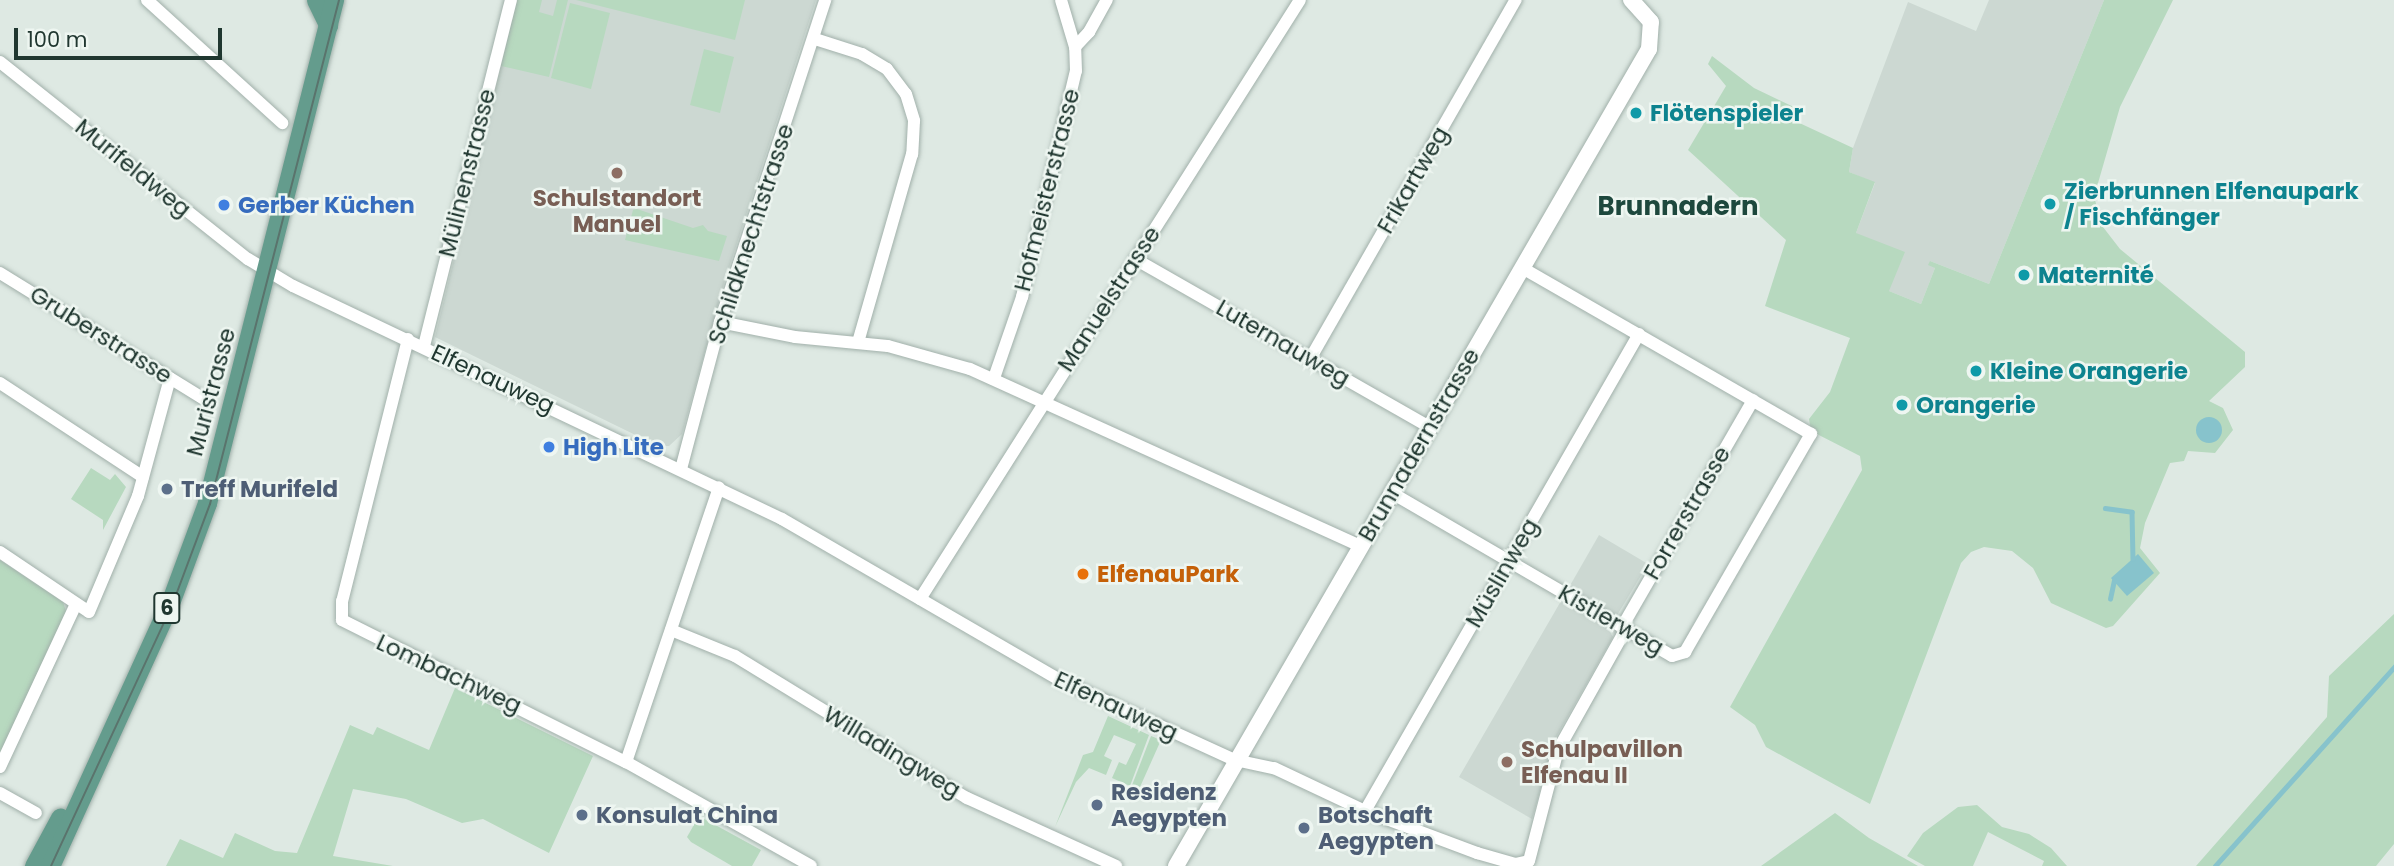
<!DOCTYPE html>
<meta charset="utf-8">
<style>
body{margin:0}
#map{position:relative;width:2394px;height:866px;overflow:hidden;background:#dee9e3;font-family:Poppins,sans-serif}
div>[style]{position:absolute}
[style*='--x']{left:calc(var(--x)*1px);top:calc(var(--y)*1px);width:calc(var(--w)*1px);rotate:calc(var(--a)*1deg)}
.built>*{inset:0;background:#ccd8d2}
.green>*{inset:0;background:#b7d9bf}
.water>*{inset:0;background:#87c3cc}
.round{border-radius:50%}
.stream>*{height:4.5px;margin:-2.25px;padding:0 2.25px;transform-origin:2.25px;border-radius:2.25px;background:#87c3cc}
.roads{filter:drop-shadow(0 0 2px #a1b0aa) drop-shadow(0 0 2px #a1b0aa)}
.minor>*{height:12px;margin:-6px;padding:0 6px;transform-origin:6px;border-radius:6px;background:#fff}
.tertiary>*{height:16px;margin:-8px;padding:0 8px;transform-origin:8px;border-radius:8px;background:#fff}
.primary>*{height:19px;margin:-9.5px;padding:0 9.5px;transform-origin:9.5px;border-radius:9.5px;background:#649c8d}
.tram>*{height:2px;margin:-1px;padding:0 1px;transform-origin:1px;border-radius:1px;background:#5a736c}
.dots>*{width:19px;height:19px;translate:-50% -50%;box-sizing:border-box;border:4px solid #eef6f1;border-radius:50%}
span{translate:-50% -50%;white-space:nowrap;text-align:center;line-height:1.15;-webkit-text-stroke:5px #eef6f1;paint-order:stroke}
.shield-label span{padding:2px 5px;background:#eef6f1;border:2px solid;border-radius:5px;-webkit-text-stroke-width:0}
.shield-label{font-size:21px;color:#203730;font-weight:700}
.culture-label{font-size:23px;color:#0d838f;font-weight:700}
.left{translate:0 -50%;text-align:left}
.street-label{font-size:23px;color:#203730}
.education-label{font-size:23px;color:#785e54;font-weight:700}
.shop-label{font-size:23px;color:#366cbe;font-weight:700}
.service-label{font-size:23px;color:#4e5e75;font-weight:700}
.food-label{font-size:23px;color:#c56008;font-weight:700}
.quarter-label{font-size:26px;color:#1d483d;font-weight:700}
.scale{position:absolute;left:14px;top:28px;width:208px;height:32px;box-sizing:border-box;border:4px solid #203730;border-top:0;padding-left:9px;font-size:21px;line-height:24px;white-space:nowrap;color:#203730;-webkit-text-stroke:5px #eef6f1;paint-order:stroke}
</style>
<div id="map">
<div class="built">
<div style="clip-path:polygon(517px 0,816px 0,724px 283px,682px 434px,669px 446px,658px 446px,435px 337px)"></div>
<div style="clip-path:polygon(1989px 0,2104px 0,1989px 284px,1930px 261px,1935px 268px,1921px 304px,1889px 291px,1856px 233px,1875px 183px,1849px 172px,1853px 148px,1908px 2px,1976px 31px)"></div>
<div style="clip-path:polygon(1599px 535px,1648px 564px,1616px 617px,1568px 589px)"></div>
<div style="clip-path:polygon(1561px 601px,1609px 630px,1613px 637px,1555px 739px,1532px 819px,1459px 777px)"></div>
</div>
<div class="green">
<div style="clip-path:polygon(517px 0,542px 0,539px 12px,553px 16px,557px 0,568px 0,549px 77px,501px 66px)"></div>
<div style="clip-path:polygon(576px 0,745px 0,735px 40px)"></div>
<div style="clip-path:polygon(2104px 0,2173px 0,2120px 107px,2094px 197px,2103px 227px,2120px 249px,2245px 352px,2245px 367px,2209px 401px,2223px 408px,2233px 430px,2215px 453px,2188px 451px,2184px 461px,2170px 463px,2145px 523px,2140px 548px,2160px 573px,2113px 626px,2106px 628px,2051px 603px,2033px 568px,2012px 551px,1984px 547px,1971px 552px,1961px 563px,1870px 804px,1766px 747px,1755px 725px,1730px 707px,1862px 470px,1860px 456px,1811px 431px,1809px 419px,1830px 392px,1850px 338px,1765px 306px,1786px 240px,1688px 150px,1726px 86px,1708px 64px,1712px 56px,1754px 88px,1798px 109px,1793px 120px,1853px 148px,1849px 172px,1875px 182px,1856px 233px,1905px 252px,1889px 291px,1921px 304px,1935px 268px,1928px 265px,1930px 261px,1989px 284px)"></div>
<div style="clip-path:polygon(570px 3px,610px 13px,591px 89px,551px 78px)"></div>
<div style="clip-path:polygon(704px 49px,734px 57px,720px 113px,690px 105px)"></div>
<div style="clip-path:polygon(637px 209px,693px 228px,703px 225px,708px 231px,727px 236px,719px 261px,625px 240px,633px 210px)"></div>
<div style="clip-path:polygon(91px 468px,110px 480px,115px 474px,126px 487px,103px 530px,103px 520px,71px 499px)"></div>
<div style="clip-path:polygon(0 560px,63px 602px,66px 611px,0 757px)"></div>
<div style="clip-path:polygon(2394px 614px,2394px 844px,2376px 866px,2196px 866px,2327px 717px,2329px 676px)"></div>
<div style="clip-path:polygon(455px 688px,593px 756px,549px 853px,483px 819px,462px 823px,406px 799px,353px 789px,333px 856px,393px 866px,166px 866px,180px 839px,223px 858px,235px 833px,275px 851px,297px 853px,350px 725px,373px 735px,377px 727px,429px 750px)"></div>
<div style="clip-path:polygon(1108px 716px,1149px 735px,1130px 786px,1112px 778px,1119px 762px,1126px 765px,1136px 744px,1114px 735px,1104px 756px,1112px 760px,1106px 775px,1089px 768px,1076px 782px,1055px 827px,1083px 755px,1093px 752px)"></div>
<div style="clip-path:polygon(1151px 736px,1161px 740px,1136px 796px,1129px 793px)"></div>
<div style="clip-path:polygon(1977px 805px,2002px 827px,2029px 834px,2051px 848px,2067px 866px,2042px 866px,2044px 861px,1988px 832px,1973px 866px,1925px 866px,1907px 856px,1923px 833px,1958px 807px)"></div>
<div style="clip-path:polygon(1835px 813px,1869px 838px,1918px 866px,1761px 866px)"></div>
<div style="clip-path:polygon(699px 816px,761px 850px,752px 866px,732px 866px,691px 842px,687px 837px)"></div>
</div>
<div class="water">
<div class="round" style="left:2196px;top:417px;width:26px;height:26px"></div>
<div style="clip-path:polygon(2138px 554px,2154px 573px,2127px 596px,2111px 578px)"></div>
</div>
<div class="stream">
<div style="--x:2105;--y:508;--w:27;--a:8"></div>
<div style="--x:2132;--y:512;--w:47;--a:88.8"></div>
<div style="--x:2110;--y:599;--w:19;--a:-78"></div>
<div style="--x:2215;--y:866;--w:268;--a:-48"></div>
</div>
<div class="roads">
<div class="minor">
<div style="--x:147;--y:0;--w:183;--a:42.3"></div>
<div style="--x:815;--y:39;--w:49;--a:17.7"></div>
<div style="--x:862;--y:54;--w:29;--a:31"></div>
<div style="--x:887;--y:69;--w:31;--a:53"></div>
<div style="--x:906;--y:94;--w:28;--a:73"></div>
<div style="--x:914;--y:121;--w:33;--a:93"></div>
<div style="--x:912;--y:154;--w:196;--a:106"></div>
<div style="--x:1075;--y:47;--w:21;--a:-47"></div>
<div style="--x:1089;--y:32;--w:37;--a:-61"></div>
<div style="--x:0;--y:62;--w:317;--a:38.5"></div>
<div style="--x:248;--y:259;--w:52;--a:31"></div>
<div style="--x:293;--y:286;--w:542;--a:25.48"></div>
<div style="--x:782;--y:519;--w:321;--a:30.1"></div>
<div style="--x:1060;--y:680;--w:192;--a:24.6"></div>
<div style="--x:1235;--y:760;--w:40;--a:12"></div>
<div style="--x:1274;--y:768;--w:101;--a:25.3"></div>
<div style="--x:1365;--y:811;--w:120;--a:20.6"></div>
<div style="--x:1477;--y:853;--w:40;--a:16"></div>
<div style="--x:1515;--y:864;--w:14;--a:-12"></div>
<div style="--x:1135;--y:259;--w:339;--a:29.7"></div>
<div style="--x:0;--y:273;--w:238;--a:31.7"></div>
<div style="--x:720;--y:322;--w:76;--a:11.3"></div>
<div style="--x:795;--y:337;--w:93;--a:5.5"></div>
<div style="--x:888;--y:346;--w:85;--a:15.7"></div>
<div style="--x:970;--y:369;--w:428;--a:24.4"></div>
<div style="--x:408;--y:339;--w:270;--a:104.1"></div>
<div style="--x:342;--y:601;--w:19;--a:90"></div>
<div style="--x:342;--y:620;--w:318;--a:26.6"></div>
<div style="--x:626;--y:762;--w:212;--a:29.3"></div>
<div style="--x:424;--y:346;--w:357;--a:-75.9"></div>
<div style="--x:1310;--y:359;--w:414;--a:-60.2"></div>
<div style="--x:994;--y:378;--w:86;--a:-70.9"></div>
<div style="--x:1022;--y:297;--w:232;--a:-76.6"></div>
<div style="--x:1076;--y:71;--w:24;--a:-92"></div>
<div style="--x:1075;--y:47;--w:49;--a:-106.6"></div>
<div style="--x:0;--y:383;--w:171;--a:33.3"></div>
<div style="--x:681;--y:469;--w:152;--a:-75.1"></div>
<div style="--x:720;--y:322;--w:339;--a:-71.9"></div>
<div style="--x:1392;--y:493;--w:324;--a:30.2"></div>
<div style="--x:1672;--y:656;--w:14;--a:-17"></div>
<div style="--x:1685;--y:652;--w:252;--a:-60"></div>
<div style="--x:1811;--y:434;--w:333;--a:-150.1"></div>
<div style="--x:0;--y:552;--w:107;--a:34"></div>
<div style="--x:89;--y:612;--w:126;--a:-67.1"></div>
<div style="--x:138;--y:496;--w:122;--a:-74.8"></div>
<div style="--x:920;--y:599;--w:709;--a:-57.61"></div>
<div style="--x:1622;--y:627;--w:262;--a:-60"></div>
<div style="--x:671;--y:630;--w:69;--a:22.1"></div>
<div style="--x:735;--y:656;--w:272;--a:31.5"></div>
<div style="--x:967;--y:798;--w:164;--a:24.5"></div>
<div style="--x:626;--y:762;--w:290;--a:-71.3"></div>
<div style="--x:0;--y:767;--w:180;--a:-65"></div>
<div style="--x:0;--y:793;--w:41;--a:29.1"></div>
<div style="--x:1365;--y:811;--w:550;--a:-60.13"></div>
<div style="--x:1529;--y:861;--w:115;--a:-75.4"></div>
<div style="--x:1558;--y:750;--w:139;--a:-60.7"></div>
</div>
<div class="tertiary">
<div style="--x:1176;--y:866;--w:944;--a:-59.93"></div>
<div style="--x:1649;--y:49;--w:27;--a:-86"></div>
<div style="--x:1651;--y:22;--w:30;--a:-132"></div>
</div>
<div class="primary">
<div style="--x:316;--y:0;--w:28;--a:64"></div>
<div style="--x:34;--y:866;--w:55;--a:-61.6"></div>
<div style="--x:50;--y:866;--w:289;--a:-65.5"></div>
<div style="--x:170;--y:603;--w:107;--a:-69.7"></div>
<div style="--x:207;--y:503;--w:519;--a:-75.83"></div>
</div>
</div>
<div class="tram">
<div style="--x:51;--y:866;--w:290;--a:-65.1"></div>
<div style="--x:173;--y:603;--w:106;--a:-69.5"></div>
<div style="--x:210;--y:504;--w:520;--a:-75.64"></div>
</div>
<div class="dots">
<div style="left:1636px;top:113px;background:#0f9aa8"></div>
<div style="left:617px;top:173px;background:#8d6e63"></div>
<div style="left:2050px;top:204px;background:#0f9aa8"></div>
<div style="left:224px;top:205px;background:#3f7fe0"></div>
<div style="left:2024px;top:275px;background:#0f9aa8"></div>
<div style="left:1976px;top:371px;background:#0f9aa8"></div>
<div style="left:1902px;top:405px;background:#0f9aa8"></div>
<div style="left:549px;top:447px;background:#3f7fe0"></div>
<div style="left:167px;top:489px;background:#5c6f8a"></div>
<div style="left:1083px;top:574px;background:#e8710a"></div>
<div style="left:1507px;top:762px;background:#8d6e63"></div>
<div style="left:1097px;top:805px;background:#5c6f8a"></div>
<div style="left:582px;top:815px;background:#5c6f8a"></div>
<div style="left:1304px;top:828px;background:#5c6f8a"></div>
</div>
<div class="shield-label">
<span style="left:167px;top:608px">6</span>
</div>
<div class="culture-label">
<span class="left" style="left:1650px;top:113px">Flötenspieler</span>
<span class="left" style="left:2064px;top:204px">Zierbrunnen Elfenaupark<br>/ Fischfänger</span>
<span class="left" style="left:2038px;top:275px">Maternité</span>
<span class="left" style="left:1990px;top:371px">Kleine Orangerie</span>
<span class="left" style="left:1916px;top:405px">Orangerie</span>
</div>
<div class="street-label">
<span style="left:133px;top:168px;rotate:39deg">Murifeldweg</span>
<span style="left:467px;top:173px;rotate:-76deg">Mülinenstrasse</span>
<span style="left:1413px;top:180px;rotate:-60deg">Frikartweg</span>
<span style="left:1047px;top:190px;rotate:-76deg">Hofmeisterstrasse</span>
<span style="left:751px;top:234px;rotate:-72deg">Schildknechtstrasse</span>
<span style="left:1109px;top:299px;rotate:-57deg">Manuelstrasse</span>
<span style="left:101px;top:335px;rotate:32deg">Gruberstrasse</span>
<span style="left:1283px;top:343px;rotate:30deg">Luternauweg</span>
<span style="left:493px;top:379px;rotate:25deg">Elfenauweg</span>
<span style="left:211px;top:392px;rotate:-75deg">Muristrasse</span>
<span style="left:1419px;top:445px;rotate:-60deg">Brunnadernstrasse</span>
<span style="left:1687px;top:513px;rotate:-60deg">Forrerstrasse</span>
<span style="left:1502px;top:573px;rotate:-60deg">Müslinweg</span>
<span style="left:1611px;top:620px;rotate:30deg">Kistlerweg</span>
<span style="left:449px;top:674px;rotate:25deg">Lombachweg</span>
<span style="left:1116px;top:706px;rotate:25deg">Elfenauweg</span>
<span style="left:892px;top:752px;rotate:31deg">Willadingweg</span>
</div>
<div class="education-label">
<span style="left:617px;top:211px">Schulstandort<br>Manuel</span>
<span class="left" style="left:1521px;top:762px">Schulpavillon<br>Elfenau II</span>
</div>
<div class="shop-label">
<span class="left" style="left:238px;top:205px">Gerber Küchen</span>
<span class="left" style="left:563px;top:447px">High Lite</span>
</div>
<div class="service-label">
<span class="left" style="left:181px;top:489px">Treff Murifeld</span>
<span class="left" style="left:1111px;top:805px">Residenz<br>Aegypten</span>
<span class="left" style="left:596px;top:815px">Konsulat China</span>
<span class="left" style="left:1318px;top:828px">Botschaft<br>Aegypten</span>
</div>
<div class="food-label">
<span class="left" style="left:1097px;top:574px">ElfenauPark</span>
</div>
<div class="quarter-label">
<span style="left:1678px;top:207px">Brunnadern</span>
</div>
<div class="scale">100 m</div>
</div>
